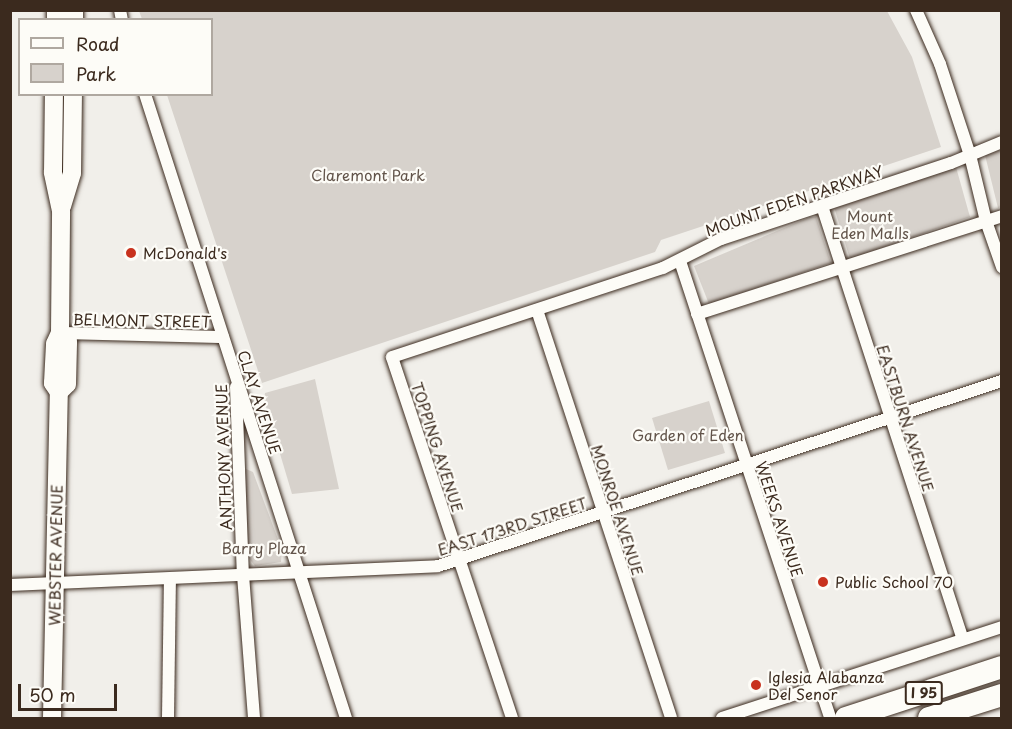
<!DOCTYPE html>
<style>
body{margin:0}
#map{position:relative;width:1012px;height:729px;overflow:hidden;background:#f1efea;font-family:"Playpen Sans",sans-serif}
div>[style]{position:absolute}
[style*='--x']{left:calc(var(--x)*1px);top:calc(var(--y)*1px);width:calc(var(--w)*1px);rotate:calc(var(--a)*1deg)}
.green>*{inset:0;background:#d7d2cc}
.roads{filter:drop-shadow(0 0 2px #3b2a1e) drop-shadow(0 0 2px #3b2a1e)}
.street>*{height:12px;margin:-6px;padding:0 6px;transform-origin:6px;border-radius:6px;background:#fdfcf7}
.secondary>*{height:18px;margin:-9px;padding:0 9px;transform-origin:9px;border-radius:9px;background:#fdfcf7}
.highway>*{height:22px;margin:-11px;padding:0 11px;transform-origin:11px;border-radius:11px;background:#fdfcf7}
.dots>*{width:16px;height:16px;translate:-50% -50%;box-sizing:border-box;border:3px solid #fdfcf7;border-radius:50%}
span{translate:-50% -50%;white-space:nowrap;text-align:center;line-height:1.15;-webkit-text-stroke:4.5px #fdfcf7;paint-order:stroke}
.shield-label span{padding:2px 4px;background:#fdfcf7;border:2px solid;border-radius:4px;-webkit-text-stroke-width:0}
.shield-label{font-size:14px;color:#3b2a1e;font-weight:700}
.park-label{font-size:15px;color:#62544a}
.street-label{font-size:15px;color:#3b2a1e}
.poi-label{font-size:15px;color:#3b2a1e}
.left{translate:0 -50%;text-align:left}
.frame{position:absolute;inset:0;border:12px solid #3b2a1e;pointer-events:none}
.legend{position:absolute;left:18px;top:18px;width:195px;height:78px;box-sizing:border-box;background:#fdfcf7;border:2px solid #afa8a0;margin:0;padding:8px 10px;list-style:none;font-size:18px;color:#3b2a1e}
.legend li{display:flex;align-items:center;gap:12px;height:30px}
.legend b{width:30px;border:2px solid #afa8a0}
.scale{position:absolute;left:18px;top:684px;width:99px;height:27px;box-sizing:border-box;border:3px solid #3b2a1e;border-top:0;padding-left:8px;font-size:18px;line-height:21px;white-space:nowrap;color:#3b2a1e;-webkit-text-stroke:4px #fdfcf7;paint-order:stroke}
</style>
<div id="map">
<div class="green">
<div style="clip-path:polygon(139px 11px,887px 11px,912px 57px,941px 147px,661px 240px,655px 252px,262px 383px,167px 95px,212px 94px,212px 20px,142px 19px)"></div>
<div style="clip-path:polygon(1001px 150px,1001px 207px,998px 208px,985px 155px)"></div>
<div style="clip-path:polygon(956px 167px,970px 217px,850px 259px,834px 207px)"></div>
<div style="clip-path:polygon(810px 217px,816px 217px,831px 263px,709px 304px,694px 266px)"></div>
<div style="clip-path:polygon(315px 379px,339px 489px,292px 494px,264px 400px,265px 393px)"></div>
<div style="clip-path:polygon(709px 401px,725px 453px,668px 470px,652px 418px)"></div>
<div style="clip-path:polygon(246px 469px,253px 472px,282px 550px,281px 562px,255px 566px,248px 557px,244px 475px)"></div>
</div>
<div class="roads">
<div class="street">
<div style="--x:120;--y:10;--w:10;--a:79"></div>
<div style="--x:916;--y:10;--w:59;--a:66"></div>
<div style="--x:940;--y:64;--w:96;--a:71.8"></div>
<div style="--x:970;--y:155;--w:68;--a:76.4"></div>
<div style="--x:986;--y:221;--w:49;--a:70.8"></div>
<div style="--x:145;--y:94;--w:656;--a:72.15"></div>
<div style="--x:822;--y:206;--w:455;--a:72"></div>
<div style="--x:680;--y:261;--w:481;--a:71.8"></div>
<div style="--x:537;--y:310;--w:429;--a:71.8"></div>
<div style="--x:697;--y:314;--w:320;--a:-17.8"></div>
<div style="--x:60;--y:333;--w:163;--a:1.4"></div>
<div style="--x:236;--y:387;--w:188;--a:87.9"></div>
<div style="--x:243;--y:575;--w:143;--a:85.6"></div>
<div style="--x:10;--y:585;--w:428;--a:-2.5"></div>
<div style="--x:438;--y:566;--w:594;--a:-18.16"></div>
<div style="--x:168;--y:718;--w:139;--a:-89.2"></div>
<div style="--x:512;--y:718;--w:380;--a:-108.4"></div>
<div style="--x:392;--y:357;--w:285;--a:-18.2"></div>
<div style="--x:663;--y:268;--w:65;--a:-26.6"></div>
<div style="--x:721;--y:239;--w:242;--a:-18.3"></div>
<div style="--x:951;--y:163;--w:55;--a:-22.4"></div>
<div style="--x:722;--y:718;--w:294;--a:-18"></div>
</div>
<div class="secondary">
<div style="--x:56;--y:10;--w:10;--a:90"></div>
<div style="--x:74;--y:20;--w:10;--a:-90"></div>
<div style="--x:62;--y:206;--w:34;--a:-73"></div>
<div style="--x:72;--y:173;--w:79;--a:-89.3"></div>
<div style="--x:59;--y:392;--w:11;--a:-45"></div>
<div style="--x:67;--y:384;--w:42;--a:-88.6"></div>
<div style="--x:68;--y:342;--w:12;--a:-132"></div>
<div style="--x:52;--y:718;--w:326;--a:-88.8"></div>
<div style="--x:59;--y:392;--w:11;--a:-124"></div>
<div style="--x:53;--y:383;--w:39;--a:-87"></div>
<div style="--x:55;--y:344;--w:12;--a:-66"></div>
<div style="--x:60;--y:333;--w:122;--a:-89.5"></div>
<div style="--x:61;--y:211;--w:40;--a:-102"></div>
<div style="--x:53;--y:172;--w:78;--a:-89.3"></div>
</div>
<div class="highway">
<div style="--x:846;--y:718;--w:164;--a:-18.1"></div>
<div style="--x:929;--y:718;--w:77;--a:-17.5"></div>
</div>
</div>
<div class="dots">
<div style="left:131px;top:253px;background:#c8321e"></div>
<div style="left:823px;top:582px;background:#c8321e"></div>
<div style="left:756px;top:685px;background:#c8321e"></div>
</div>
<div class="shield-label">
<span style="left:924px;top:693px">I 95</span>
</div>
<div class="park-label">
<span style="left:368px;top:175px">Claremont Park</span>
<span style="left:870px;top:224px">Mount<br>Eden Malls</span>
<span style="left:688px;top:435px">Garden of Eden</span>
<span style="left:264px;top:548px">Barry Plaza</span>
</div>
<div class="street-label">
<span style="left:794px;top:200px;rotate:-19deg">MOUNT EDEN PARKWAY</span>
<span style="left:142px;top:320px;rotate:1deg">BELMONT STREET</span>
<span style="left:260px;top:402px;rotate:72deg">CLAY AVENUE</span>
<span style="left:906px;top:418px;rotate:72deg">EASTBURN AVENUE</span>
<span style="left:438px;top:447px;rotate:72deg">TOPPING AVENUE</span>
<span style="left:223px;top:457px;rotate:-92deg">ANTHONY AVENUE</span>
<span style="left:618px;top:510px;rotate:72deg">MONROE AVENUE</span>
<span style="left:780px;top:519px;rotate:72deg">WEEKS AVENUE</span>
<span style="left:512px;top:526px;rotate:-18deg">EAST 173RD STREET</span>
<span style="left:55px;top:555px;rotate:-89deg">WEBSTER AVENUE</span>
</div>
<div class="poi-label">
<span class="left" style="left:143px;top:253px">McDonald's</span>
<span class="left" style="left:835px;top:582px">Public School 70</span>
<span class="left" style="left:768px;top:685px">Iglesia Alabanza<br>Del Senor</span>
</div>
<div class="frame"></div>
<ul class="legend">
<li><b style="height:8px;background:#fdfcf7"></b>Road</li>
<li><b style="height:16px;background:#d7d2cc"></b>Park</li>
</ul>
<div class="scale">50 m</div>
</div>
